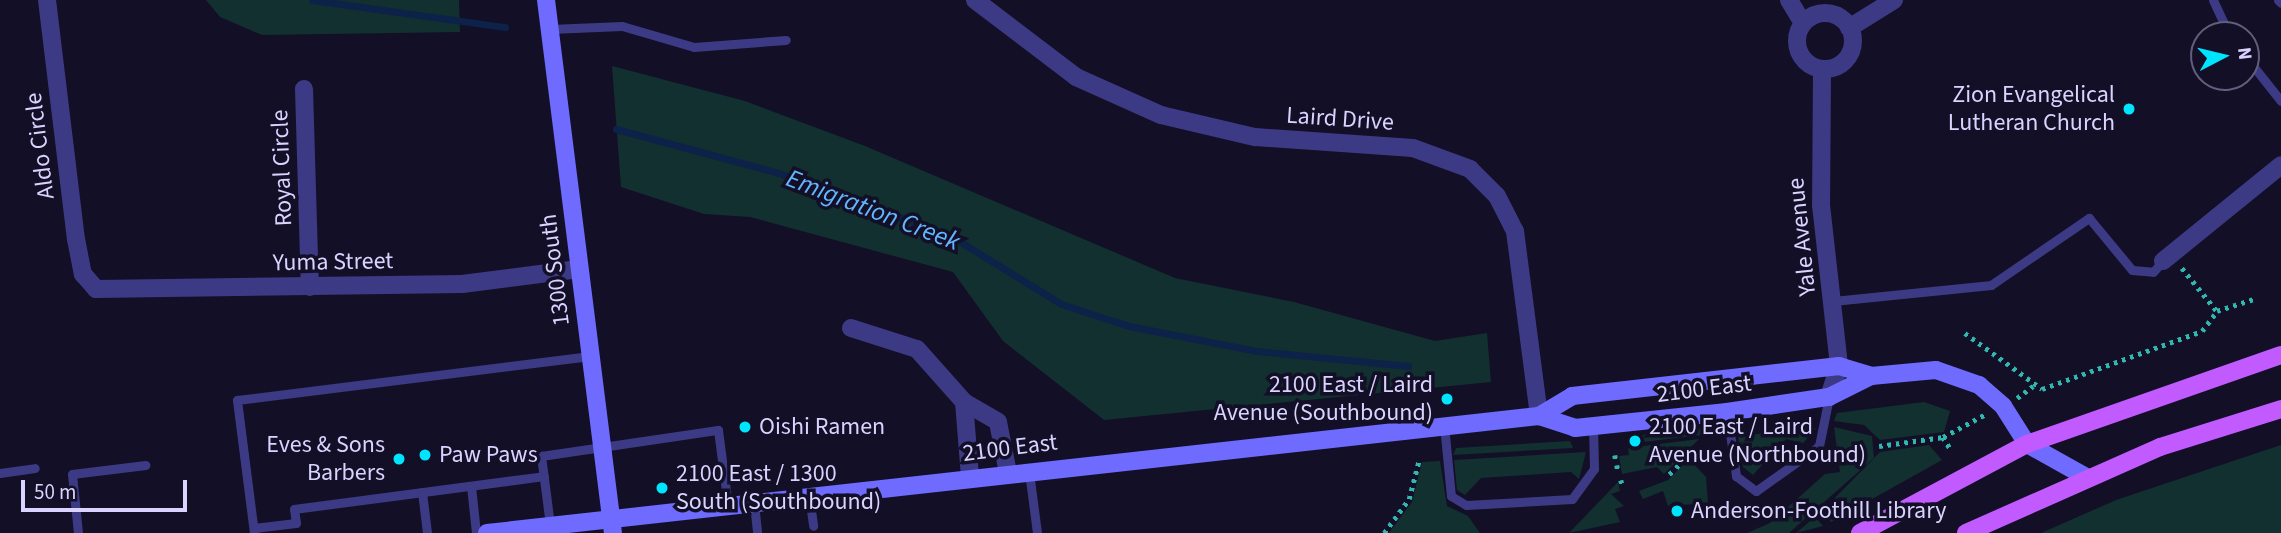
<!DOCTYPE html>
<style>
body{margin:0}
#map{position:relative;width:2281px;height:533px;overflow:hidden;background:#130f26;font-family:"Source Sans 3",sans-serif}
div>[style]{position:absolute}
[style*='--x']{left:calc(var(--x)*1px);top:calc(var(--y)*1px);width:calc(var(--w)*1px);rotate:calc(var(--a)*1deg)}
.green>*{inset:0;background:#12302f}
.stream>*{height:7px;margin:-3.5px;padding:0 3.5px;transform-origin:3.5px;border-radius:3.5px;background:#0c2248}
.path>*{height:4.5px;margin-top:-2.25px;transform-origin:0;background:repeating-linear-gradient(90deg,#2fb8b0 0 3.5px,transparent 0 8.5px)}
.lane>*{height:9px;margin:-4.5px;padding:0 4.5px;transform-origin:4.5px;border-radius:4.5px;background:#3d3a85}
.street>*{height:18px;margin:-9px;padding:0 9px;transform-origin:9px;border-radius:9px;background:#3d3a85}
.street>.ring{margin:-9px;padding:0;box-sizing:content-box;background:none;border:18px solid #3d3a85;border-radius:50%}
.secondary>*{height:18px;margin:-9px;padding:0 9px;transform-origin:9px;border-radius:9px;background:#6f6bff}
.primary>*{height:18px;margin:-9px;padding:0 9px;transform-origin:9px;border-radius:9px;background:#c25bff}
.dots>*{width:19px;height:19px;translate:-50% -50%;box-sizing:border-box;border:4px solid #130f26;border-radius:50%}
span{translate:-50% -50%;white-space:nowrap;text-align:center;line-height:1.15;-webkit-text-stroke:7px #130f26;paint-order:stroke}
.poi-label{font-size:24px;color:#d9d4ff}
.right{translate:-100% -50%;text-align:right}
.left{translate:0 -50%;text-align:left}
.street-label{font-size:24px;color:#d9d4ff}
.water-label{font-size:26px;color:#62b6ff;font-style:italic}
.north{position:absolute;left:2190px;top:21px;width:70px;height:70px;box-sizing:border-box;background:#130f26;border:2px solid #625e7d;border-radius:50%;rotate:83deg;font-size:19px;font-weight:700;line-height:28px;text-align:center;color:#d9d4ff}
.north::after{content:'';display:block;margin:auto;width:24px;height:32px;background:#00e5ff;clip-path:polygon(50% 0,100% 100%,50% 72%,0 100%)}
.scale{position:absolute;left:21px;top:480px;width:166px;height:32px;box-sizing:border-box;border:4px solid #d9d4ff;border-top:0;padding-left:9px;font-size:21px;line-height:24px;white-space:nowrap;color:#d9d4ff;-webkit-text-stroke:5px #130f26;paint-order:stroke}
</style>
<div id="map">
<div class="green">
<div style="clip-path:polygon(206px 0,459px 0,460px 32px,262px 35px,220px 17px)"></div>
<div style="clip-path:polygon(612px 66px,745px 101px,865px 146px,1175px 278px,1294px 302px,1435px 341px,1487px 333px,1491px 382px,1104px 420px,1003px 341px,953px 272px,750px 217px,704px 214px,621px 187px)"></div>
<div style="clip-path:polygon(1924px 402px,1950px 411px,1944px 432px,1880px 440px,1864px 425px,1834px 421px,1837px 413px)"></div>
<div style="clip-path:polygon(1714px 427px,1719px 433px,1635px 443px,1633px 436px)"></div>
<div style="clip-path:polygon(1834px 427px,1872px 436px,1874px 458px,1789px 533px,1747px 533px,1770px 523px,1825px 474px,1840px 472px)"></div>
<div style="clip-path:polygon(1816px 428px,1803px 443px,1786px 439px,1753px 475px,1743px 467px,1738px 436px)"></div>
<div style="clip-path:polygon(1699px 439px,1664px 474px,1657px 467px,1622px 474px,1619px 456px,1629px 455px,1628px 448px)"></div>
<div style="clip-path:polygon(1570px 441px,1573px 448px,1453px 455px,1456px 448px)"></div>
<div style="clip-path:polygon(1929px 445px,1942px 460px,1831px 522px,1822px 511px,1880px 452px)"></div>
<div style="clip-path:polygon(2281px 445px,2281px 533px,2041px 533px,2116px 500px)"></div>
<div style="clip-path:polygon(1586px 452px,1579px 479px,1571px 472px,1481px 478px,1465px 495px,1457px 490px,1454px 460px)"></div>
<div style="clip-path:polygon(1689px 459px,1706px 477px,1708px 503px,1668px 506px,1663px 491px,1643px 499px,1639px 491px,1668px 480px)"></div>
<div style="clip-path:polygon(1440px 461px,1447px 506px,1468px 516px,1480px 533px,1389px 533px,1412px 502px,1422px 462px)"></div>
<div style="clip-path:polygon(1618px 482px,1620px 491px,1611px 494px,1624px 506px,1615px 509px,1620px 522px,1569px 533px)"></div>
<div style="clip-path:polygon(1815px 517px,1823px 526px,1796px 533px)"></div>
</div>
<div class="stream">
<div style="--x:312;--y:0;--w:195;--a:8"></div>
<div style="--x:616;--y:129;--w:169;--a:15.1"></div>
<div style="--x:779;--y:173;--w:183;--a:20.1"></div>
<div style="--x:951;--y:236;--w:129;--a:31.7"></div>
<div style="--x:1061;--y:304;--w:71;--a:17.9"></div>
<div style="--x:1129;--y:326;--w:129;--a:11.1"></div>
<div style="--x:1256;--y:351;--w:153;--a:5.6"></div>
</div>
<div class="path">
<div style="--x:2182;--y:268;--w:55;--a:50.9"></div>
<div style="--x:1965;--y:333;--w:95;--a:36"></div>
<div style="--x:2042;--y:389;--w:170;--a:-19.9"></div>
<div style="--x:2202;--y:331;--w:25;--a:-53"></div>
<div style="--x:2217;--y:311;--w:39;--a:-18"></div>
<div style="--x:2017;--y:398;--w:20;--a:-37"></div>
<div style="--x:1943;--y:437;--w:15;--a:58"></div>
<div style="--x:1879;--y:446;--w:65;--a:-8"></div>
<div style="--x:1943;--y:437;--w:47;--a:-28.2"></div>
<div style="--x:1615;--y:455;--w:6;--a:81"></div>
<div style="--x:1684;--y:460;--w:3;--a:-45"></div>
<div style="--x:1617;--y:465;--w:7;--a:82"></div>
<div style="--x:1676;--y:468;--w:5;--a:-53"></div>
<div style="--x:1669;--y:474;--w:4;--a:-34"></div>
<div style="--x:1621;--y:480;--w:8;--a:76"></div>
<div style="--x:1384;--y:533;--w:42;--a:-53.7"></div>
<div style="--x:1409;--y:499;--w:40;--a:-75.6"></div>
</div>
<div class="lane">
<div style="--x:2213;--y:0;--w:38;--a:65"></div>
<div style="--x:2278;--y:0;--w:4;--a:45"></div>
<div style="--x:550;--y:29;--w:72;--a:-2.4"></div>
<div style="--x:622;--y:26;--w:75;--a:16.3"></div>
<div style="--x:694;--y:47;--w:92;--a:-4.4"></div>
<div style="--x:2246;--y:57;--w:56;--a:51.5"></div>
<div style="--x:1833;--y:301;--w:159;--a:-5.8"></div>
<div style="--x:1991;--y:285;--w:119;--a:-34.4"></div>
<div style="--x:2089;--y:218;--w:67;--a:50.4"></div>
<div style="--x:2132;--y:270;--w:21;--a:5"></div>
<div style="--x:2153;--y:272;--w:15;--a:-48"></div>
<div style="--x:1727;--y:412;--w:65;--a:82"></div>
<div style="--x:1736;--y:476;--w:25;--a:37"></div>
<div style="--x:1756;--y:491;--w:77;--a:-35.5"></div>
<div style="--x:1819;--y:446;--w:50;--a:-78.5"></div>
<div style="--x:1444;--y:425;--w:71;--a:84.4"></div>
<div style="--x:1451;--y:496;--w:17;--a:31"></div>
<div style="--x:1466;--y:505;--w:106;--a:-3.2"></div>
<div style="--x:1572;--y:499;--w:37;--a:-54"></div>
<div style="--x:1594;--y:469;--w:43;--a:-91.3"></div>
<div style="--x:1029;--y:472;--w:62;--a:82.5"></div>
<div style="--x:0;--y:473;--w:35;--a:-8"></div>
<div style="--x:471;--y:486;--w:47;--a:83.9"></div>
<div style="--x:422;--y:492;--w:41;--a:83"></div>
<div style="--x:809;--y:496;--w:30;--a:82"></div>
<div style="--x:754;--y:503;--w:30;--a:84"></div>
<div style="--x:550;--y:525;--w:70;--a:-97.4"></div>
<div style="--x:541;--y:456;--w:179;--a:-8.4"></div>
<div style="--x:718;--y:430;--w:77;--a:82.5"></div>
<div style="--x:254;--y:528;--w:42;--a:-6.8"></div>
<div style="--x:296;--y:523;--w:14;--a:-98"></div>
<div style="--x:294;--y:509;--w:252;--a:-7.5"></div>
<div style="--x:78;--y:533;--w:59;--a:-95.8"></div>
<div style="--x:72;--y:474;--w:74;--a:-7"></div>
<div style="--x:254;--y:533;--w:134;--a:-97.3"></div>
<div style="--x:237;--y:400;--w:356;--a:-7.1"></div>
</div>
<div class="street">
<div style="--x:47;--y:0;--w:241;--a:83.1"></div>
<div style="--x:76;--y:239;--w:36;--a:79"></div>
<div style="--x:83;--y:274;--w:20;--a:49"></div>
<div style="--x:96;--y:289;--w:366;--a:-0.8"></div>
<div style="--x:462;--y:284;--w:118;--a:-7.3"></div>
<div style="--x:975;--y:0;--w:127;--a:37.3"></div>
<div style="--x:1076;--y:77;--w:93;--a:24.1"></div>
<div style="--x:1161;--y:115;--w:97;--a:13.2"></div>
<div style="--x:1255;--y:137;--w:158;--a:4"></div>
<div style="--x:1413;--y:148;--w:61;--a:20.2"></div>
<div style="--x:1470;--y:169;--w:38;--a:45"></div>
<div style="--x:1497;--y:196;--w:39;--a:63"></div>
<div style="--x:1515;--y:231;--w:187;--a:82.6"></div>
<div style="--x:1789;--y:0;--w:27;--a:59"></div>
<div class="ring" style="left:1797px;top:13px;width:38px;height:38px"></div>
<div style="--x:1849;--y:28;--w:53;--a:-31.9"></div>
<div style="--x:1822;--y:70;--w:135;--a:90.4"></div>
<div style="--x:1821;--y:205;--w:162;--a:83.6"></div>
<div style="--x:1839;--y:366;--w:33;--a:108"></div>
<div style="--x:304;--y:89;--w:198;--a:88.3"></div>
<div style="--x:2163;--y:261;--w:152;--a:-39.1"></div>
<div style="--x:851;--y:328;--w:69;--a:17.7"></div>
<div style="--x:917;--y:349;--w:71;--a:48.4"></div>
<div style="--x:964;--y:402;--w:39;--a:30"></div>
<div style="--x:998;--y:422;--w:52;--a:78.9"></div>
<div style="--x:964;--y:402;--w:75;--a:85.4"></div>
</div>
<div class="secondary">
<div style="--x:546;--y:0;--w:537;--a:82.84"></div>
<div style="--x:1539;--y:416;--w:38;--a:18"></div>
<div style="--x:1575;--y:428;--w:153;--a:-6"></div>
<div style="--x:1727;--y:412;--w:103;--a:-8.4"></div>
<div style="--x:1829;--y:397;--w:47;--a:-26.6"></div>
<div style="--x:1871;--y:376;--w:65;--a:-5.3"></div>
<div style="--x:1936;--y:370;--w:46;--a:19.2"></div>
<div style="--x:1979;--y:385;--w:32;--a:41"></div>
<div style="--x:2003;--y:406;--w:45;--a:57.7"></div>
<div style="--x:2027;--y:444;--w:68;--a:29.2"></div>
<div style="--x:487;--y:533;--w:1058;--a:-6.35"></div>
<div style="--x:1539;--y:416;--w:39;--a:-31"></div>
<div style="--x:1572;--y:396;--w:269;--a:-6.4"></div>
<div style="--x:1839;--y:366;--w:34;--a:17"></div>
</div>
<div class="primary">
<div style="--x:1860;--y:533;--w:189;--a:-28.1"></div>
<div style="--x:2027;--y:444;--w:269;--a:-19.3"></div>
<div style="--x:1966;--y:533;--w:212;--a:-23.9"></div>
<div style="--x:2160;--y:447;--w:127;--a:-17.4"></div>
</div>
<div class="dots">
<div style="left:2129px;top:109px;background:#00e5ff"></div>
<div style="left:1447px;top:399px;background:#00e5ff"></div>
<div style="left:745px;top:427px;background:#00e5ff"></div>
<div style="left:1635px;top:441px;background:#00e5ff"></div>
<div style="left:425px;top:455px;background:#00e5ff"></div>
<div style="left:399px;top:459px;background:#00e5ff"></div>
<div style="left:662px;top:488px;background:#00e5ff"></div>
<div style="left:1677px;top:511px;background:#00e5ff"></div>
</div>
<div class="poi-label">
<span class="right" style="left:2115px;top:109px">Zion Evangelical<br>Lutheran Church</span>
<span class="right" style="left:1433px;top:399px">2100 East / Laird<br>Avenue (Southbound)</span>
<span class="left" style="left:759px;top:427px">Oishi Ramen</span>
<span class="left" style="left:1649px;top:441px">2100 East / Laird<br>Avenue (Northbound)</span>
<span class="right" style="left:385px;top:459px">Eves &amp; Sons<br>Barbers</span>
<span class="left" style="left:439px;top:455px">Paw Paws</span>
<span class="left" style="left:676px;top:488px">2100 East / 1300<br>South (Southbound)</span>
<span class="left" style="left:1691px;top:511px">Anderson-Foothill Library</span>
</div>
<div class="street-label">
<span style="left:1340px;top:119px;rotate:4deg">Laird Drive</span>
<span style="left:40px;top:146px;rotate:-97deg">Aldo Circle</span>
<span style="left:282px;top:168px;rotate:-92deg">Royal Circle</span>
<span style="left:1802px;top:237px;rotate:-96deg">Yale Avenue</span>
<span style="left:333px;top:262px;rotate:-1deg">Yuma Street</span>
<span style="left:555px;top:270px;rotate:-97deg">1300 South</span>
<span style="left:1704px;top:389px;rotate:-7deg">2100 East</span>
<span style="left:1010px;top:448px;rotate:-7deg">2100 East</span>
</div>
<div class="water-label">
<span style="left:873px;top:210px;rotate:21deg">Emigration Creek</span>
</div>
<div class="north">N</div>
<div class="scale">50 m</div>
</div>
